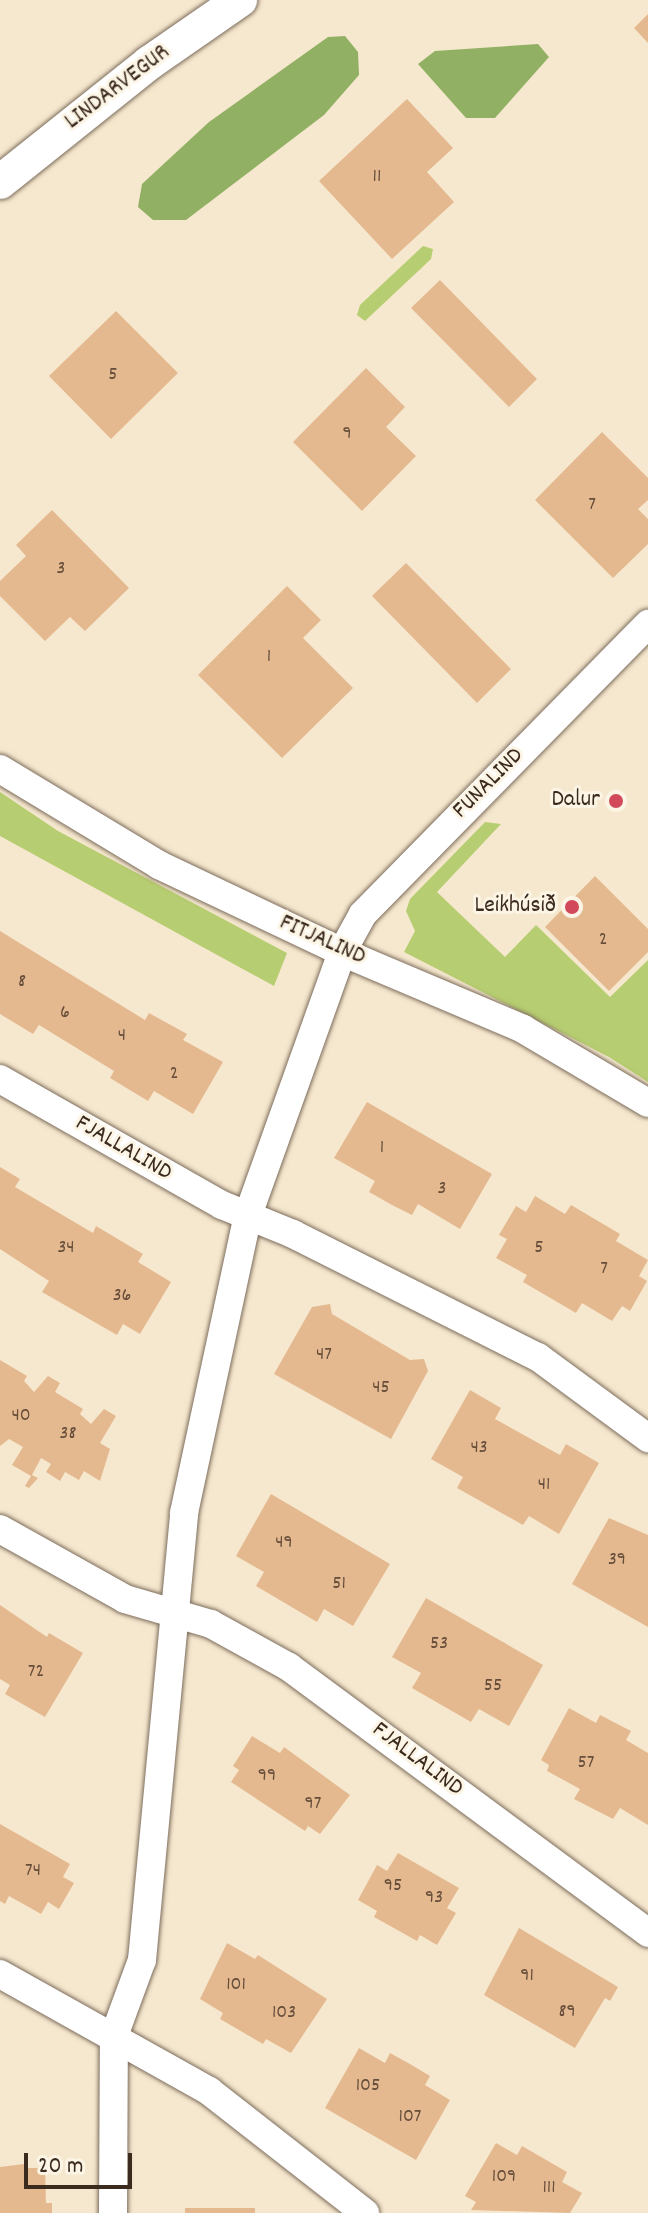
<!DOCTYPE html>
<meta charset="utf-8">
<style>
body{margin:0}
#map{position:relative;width:648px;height:2213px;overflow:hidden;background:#f6e8ce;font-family:Dekko,sans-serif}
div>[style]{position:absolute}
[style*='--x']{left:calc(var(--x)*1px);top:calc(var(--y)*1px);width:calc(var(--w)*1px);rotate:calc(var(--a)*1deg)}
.green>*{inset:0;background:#b7cd71}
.forest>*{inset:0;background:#91b063}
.building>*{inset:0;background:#e5b990}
.roads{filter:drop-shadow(0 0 2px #7c6c5c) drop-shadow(0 0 2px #7c6c5c)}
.minor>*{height:28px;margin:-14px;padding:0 14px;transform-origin:14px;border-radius:14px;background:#fff}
.tertiary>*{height:34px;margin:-17px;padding:0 17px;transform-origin:17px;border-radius:17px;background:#fff}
.dots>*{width:22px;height:22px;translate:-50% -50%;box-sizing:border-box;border:4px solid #fcf5e5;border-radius:50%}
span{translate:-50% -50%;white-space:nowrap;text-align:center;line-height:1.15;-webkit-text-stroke:6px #fcf5e5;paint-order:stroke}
.number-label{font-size:20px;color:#664e3a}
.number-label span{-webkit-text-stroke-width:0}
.street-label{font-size:24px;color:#3b2a1e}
.poi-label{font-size:24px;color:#3b2a1e}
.right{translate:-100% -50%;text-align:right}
.scale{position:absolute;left:24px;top:2153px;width:108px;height:36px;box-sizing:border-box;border:4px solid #3b2a1e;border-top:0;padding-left:10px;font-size:24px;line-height:28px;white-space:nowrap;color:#3b2a1e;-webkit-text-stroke:6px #fcf5e5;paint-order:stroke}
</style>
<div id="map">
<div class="green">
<div style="clip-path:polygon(423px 246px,433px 249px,431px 259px,365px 321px,357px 315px,360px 305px)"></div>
<div style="clip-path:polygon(0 792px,58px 831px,287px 953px,274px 986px,0 836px)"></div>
<div style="clip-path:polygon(485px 822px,501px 824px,437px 892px,505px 957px,536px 925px,610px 997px,648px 960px,648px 1082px,609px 1057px,404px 952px,415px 931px,406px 911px,410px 899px)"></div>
</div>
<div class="forest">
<div style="clip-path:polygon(345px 36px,358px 52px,359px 75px,324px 115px,186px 220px,153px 220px,138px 207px,142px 184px,209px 122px,328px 37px)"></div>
<div style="clip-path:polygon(538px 44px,549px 57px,495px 118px,466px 118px,418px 64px,435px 51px)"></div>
</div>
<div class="building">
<div style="clip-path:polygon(648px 14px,648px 43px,634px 28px)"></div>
<div style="clip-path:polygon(407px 99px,453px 148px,427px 172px,454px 202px,392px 259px,319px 181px)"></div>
<div style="clip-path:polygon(440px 280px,537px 379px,509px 407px,411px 308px)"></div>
<div style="clip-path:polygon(116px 311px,178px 373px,111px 439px,49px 376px)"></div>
<div style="clip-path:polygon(366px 368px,405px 407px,386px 427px,416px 456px,362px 511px,293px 442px)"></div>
<div style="clip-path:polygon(602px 432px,648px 478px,648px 500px,638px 509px,648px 519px,648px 544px,613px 578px,535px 500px)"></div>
<div style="clip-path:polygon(52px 510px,129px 588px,85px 631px,70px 617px,45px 641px,0 596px,0 581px,26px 556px,16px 545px)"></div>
<div style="clip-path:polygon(406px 563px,511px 669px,477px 703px,372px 596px)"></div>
<div style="clip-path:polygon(287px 586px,321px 620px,303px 638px,353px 688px,282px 758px,198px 675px)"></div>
<div style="clip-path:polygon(595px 876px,648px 929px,648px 952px,609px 991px,545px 927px)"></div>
<div style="clip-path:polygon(0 931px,145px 1020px,149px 1013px,187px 1034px,183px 1040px,223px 1062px,193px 1114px,154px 1091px,148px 1101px,110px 1078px,114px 1071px,39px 1025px,33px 1034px,0 1014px)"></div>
<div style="clip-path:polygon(367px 1102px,492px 1174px,460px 1229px,418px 1204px,412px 1215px,392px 1205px,369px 1192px,375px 1181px,334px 1158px)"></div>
<div style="clip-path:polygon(0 1167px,20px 1179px,15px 1187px,93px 1233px,96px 1226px,143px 1254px,138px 1262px,171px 1282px,140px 1334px,123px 1324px,117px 1335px,42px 1292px,49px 1281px,0 1249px)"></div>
<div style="clip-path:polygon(535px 1196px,565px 1214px,571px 1205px,620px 1234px,616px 1241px,648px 1260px,639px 1276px,647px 1281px,630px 1311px,622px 1306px,612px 1321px,582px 1303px,576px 1313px,523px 1282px,527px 1275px,496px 1258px,507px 1239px,499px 1235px,516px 1206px,526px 1212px)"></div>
<div style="clip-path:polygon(330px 1304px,332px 1314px,410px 1360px,424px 1359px,428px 1371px,391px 1439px,274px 1374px,312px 1307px)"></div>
<div style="clip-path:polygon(0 1360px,27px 1376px,24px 1381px,34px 1392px,48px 1376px,60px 1383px,55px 1392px,83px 1409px,80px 1414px,91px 1424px,104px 1409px,116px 1416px,100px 1443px,110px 1449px,100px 1481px,84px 1471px,79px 1480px,65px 1472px,60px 1481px,46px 1472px,51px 1464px,41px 1458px,32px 1475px,38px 1478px,29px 1488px,25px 1486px,31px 1476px,12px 1465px,23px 1447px,9px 1439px,0 1446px)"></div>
<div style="clip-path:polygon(470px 1390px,501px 1408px,495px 1419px,560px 1455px,566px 1444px,599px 1463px,559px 1534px,529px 1516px,523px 1525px,457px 1488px,463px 1477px,431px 1459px)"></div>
<div style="clip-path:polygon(271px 1494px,390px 1564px,353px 1626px,324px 1609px,317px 1622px,256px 1586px,264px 1572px,236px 1556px)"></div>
<div style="clip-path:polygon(609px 1518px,648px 1535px,648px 1627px,572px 1584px)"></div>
<div style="clip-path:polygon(426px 1598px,543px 1665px,509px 1726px,479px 1709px,471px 1722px,412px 1688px,421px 1673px,392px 1657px)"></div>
<div style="clip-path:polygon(0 1605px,47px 1637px,49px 1633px,83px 1653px,45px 1717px,5px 1694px,10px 1685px,0 1679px)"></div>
<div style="clip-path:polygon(569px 1708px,596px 1723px,600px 1715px,631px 1731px,626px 1740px,648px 1753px,648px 1825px,620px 1808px,613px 1819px,574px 1799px,580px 1789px,547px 1771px,549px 1765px,541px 1760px)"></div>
<div style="clip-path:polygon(252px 1736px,280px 1753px,284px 1747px,350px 1795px,320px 1834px,308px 1826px,305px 1831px,231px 1782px,239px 1770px,233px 1766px)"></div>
<div style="clip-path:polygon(0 1824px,70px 1864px,63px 1877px,74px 1883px,59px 1909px,48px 1902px,41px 1914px,9px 1896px,5px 1904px,0 1901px)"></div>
<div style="clip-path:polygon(398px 1853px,459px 1888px,447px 1908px,456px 1913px,437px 1945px,420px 1935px,417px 1941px,374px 1917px,377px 1911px,358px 1900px,377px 1865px,387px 1871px)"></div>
<div style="clip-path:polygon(519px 1928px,618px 1987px,610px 2001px,605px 1998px,575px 2048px,484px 1995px)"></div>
<div style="clip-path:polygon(227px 1943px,255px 1959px,258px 1955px,327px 1999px,291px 2053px,266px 2039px,263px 2044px,220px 2019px,223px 2013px,200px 1999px)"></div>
<div style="clip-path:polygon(359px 2048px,385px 2063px,390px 2053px,410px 2064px,430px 2076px,425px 2085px,450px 2100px,416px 2160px,325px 2108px)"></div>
<div style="clip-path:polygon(496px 2143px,517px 2155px,522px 2146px,567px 2172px,562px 2182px,582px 2193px,570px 2213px,471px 2210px,476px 2202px,465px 2196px)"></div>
<div style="clip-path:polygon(24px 2164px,24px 2168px,45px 2168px,46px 2203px,52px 2203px,52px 2213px,0 2213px,0 2167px)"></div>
<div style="clip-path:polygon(185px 2208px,255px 2208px,255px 2213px,185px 2213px)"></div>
</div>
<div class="roads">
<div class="minor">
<div style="--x:0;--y:769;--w:186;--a:31.1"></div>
<div style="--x:159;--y:865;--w:203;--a:25.4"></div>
<div style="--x:342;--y:952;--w:197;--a:23"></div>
<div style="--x:523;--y:1029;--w:145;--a:30.6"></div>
<div style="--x:0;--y:1079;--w:255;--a:29.6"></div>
<div style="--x:222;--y:1205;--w:77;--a:22.2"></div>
<div style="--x:293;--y:1234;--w:274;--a:26.7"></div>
<div style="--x:538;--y:1357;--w:137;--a:36.4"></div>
<div style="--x:0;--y:1529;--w:143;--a:29.2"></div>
<div style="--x:125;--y:1599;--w:90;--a:16.2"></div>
<div style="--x:211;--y:1624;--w:89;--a:28.9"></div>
<div style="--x:289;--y:1667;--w:447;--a:36.5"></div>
<div style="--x:0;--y:1974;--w:240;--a:29.2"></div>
<div style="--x:209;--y:2091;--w:198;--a:38"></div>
<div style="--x:113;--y:2213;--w:177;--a:-89.7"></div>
<div style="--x:114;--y:2036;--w:81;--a:-69.8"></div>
<div style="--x:142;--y:1960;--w:449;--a:-84.6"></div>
<div style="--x:184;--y:1513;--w:305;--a:-77.9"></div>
<div style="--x:248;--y:1215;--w:279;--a:-70.3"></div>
<div style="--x:342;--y:952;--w:43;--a:-61.1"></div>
<div style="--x:363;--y:914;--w:407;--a:-45.5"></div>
</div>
<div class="tertiary">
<div style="--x:0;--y:182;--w:191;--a:-38.6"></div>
<div style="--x:149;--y:63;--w:111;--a:-34.7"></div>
</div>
</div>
<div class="dots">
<div style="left:616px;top:801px;background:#d1495b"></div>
<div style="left:572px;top:907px;background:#d1495b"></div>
</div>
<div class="number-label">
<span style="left:377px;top:177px">11</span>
<span style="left:113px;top:375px">5</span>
<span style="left:347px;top:434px">9</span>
<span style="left:592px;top:505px">7</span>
<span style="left:61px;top:569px">3</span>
<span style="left:269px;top:657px">1</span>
<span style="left:603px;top:940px">2</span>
<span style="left:22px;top:982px">8</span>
<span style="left:65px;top:1013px">6</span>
<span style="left:122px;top:1036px">4</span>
<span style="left:174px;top:1074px">2</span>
<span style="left:382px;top:1148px">1</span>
<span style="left:442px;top:1189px">3</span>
<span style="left:66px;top:1248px">34</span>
<span style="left:539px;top:1248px">5</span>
<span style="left:604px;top:1269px">7</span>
<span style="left:122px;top:1296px">36</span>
<span style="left:324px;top:1355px">47</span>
<span style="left:381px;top:1388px">45</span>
<span style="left:21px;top:1416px">40</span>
<span style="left:68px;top:1434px">38</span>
<span style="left:479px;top:1448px">43</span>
<span style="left:544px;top:1485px">41</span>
<span style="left:284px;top:1543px">49</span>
<span style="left:617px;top:1560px">39</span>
<span style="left:339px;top:1584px">51</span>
<span style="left:439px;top:1644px">53</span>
<span style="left:36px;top:1672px">72</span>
<span style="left:493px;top:1686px">55</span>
<span style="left:586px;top:1763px">57</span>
<span style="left:267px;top:1776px">99</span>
<span style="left:313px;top:1804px">97</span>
<span style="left:33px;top:1871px">74</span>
<span style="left:393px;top:1886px">95</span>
<span style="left:434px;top:1898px">93</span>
<span style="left:527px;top:1976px">91</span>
<span style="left:236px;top:1985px">101</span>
<span style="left:567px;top:2012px">89</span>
<span style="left:284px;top:2013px">103</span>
<span style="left:368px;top:2086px">105</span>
<span style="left:410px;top:2117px">107</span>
<span style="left:504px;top:2177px">109</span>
<span style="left:549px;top:2188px">111</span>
</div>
<div class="street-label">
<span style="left:118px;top:88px;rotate:-37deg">LINDARVEGUR</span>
<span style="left:489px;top:784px;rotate:-45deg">FUNALIND</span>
<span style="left:322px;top:941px;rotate:24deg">FITJALIND</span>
<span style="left:123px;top:1149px;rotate:30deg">FJALLALIND</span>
<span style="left:417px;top:1760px;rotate:37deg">FJALLALIND</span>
</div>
<div class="poi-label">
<span class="right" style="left:600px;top:801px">Dalur</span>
<span class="right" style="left:556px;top:907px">Leikhúsið</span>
</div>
<div class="scale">20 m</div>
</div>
